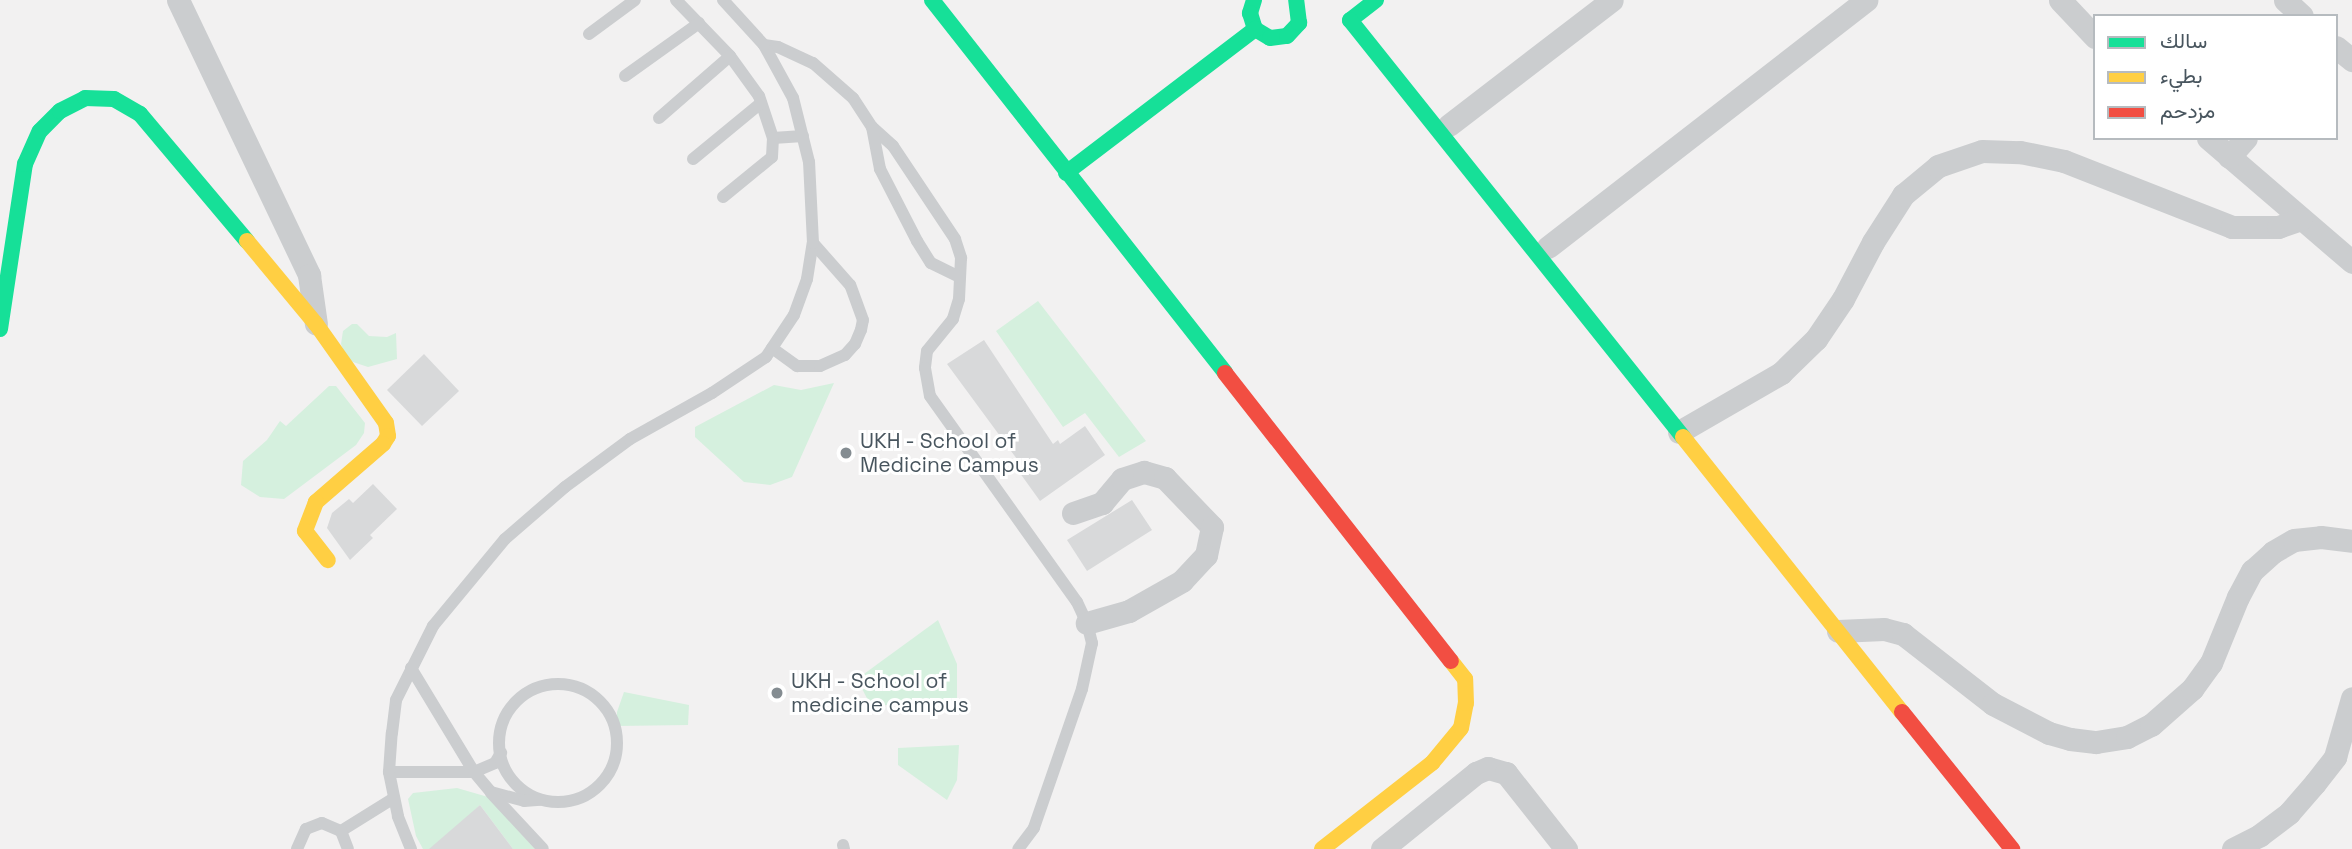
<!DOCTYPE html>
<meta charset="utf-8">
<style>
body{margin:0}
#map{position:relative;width:2352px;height:849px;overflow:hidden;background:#f2f1f1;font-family:"Space Grotesk",Vazirmatn,sans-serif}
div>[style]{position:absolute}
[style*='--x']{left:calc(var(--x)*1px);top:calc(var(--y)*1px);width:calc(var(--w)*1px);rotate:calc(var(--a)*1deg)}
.green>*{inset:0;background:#d5f0de}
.building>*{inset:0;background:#d8d9da}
.lane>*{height:12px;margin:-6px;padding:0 6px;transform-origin:6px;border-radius:6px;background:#cbcdcf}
.lane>.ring{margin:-6px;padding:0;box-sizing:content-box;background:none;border:12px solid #cbcdcf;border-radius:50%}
.street>*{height:23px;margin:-11.5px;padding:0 11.5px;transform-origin:11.5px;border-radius:11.5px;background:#cbcdcf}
.fast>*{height:16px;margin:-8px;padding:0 8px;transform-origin:8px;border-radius:8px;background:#16e098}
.slow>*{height:16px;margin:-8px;padding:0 8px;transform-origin:8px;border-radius:8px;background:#ffcf43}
.jam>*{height:16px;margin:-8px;padding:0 8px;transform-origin:8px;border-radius:8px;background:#f24e42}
.dots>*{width:19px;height:19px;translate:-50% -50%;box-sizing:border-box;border:4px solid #fff;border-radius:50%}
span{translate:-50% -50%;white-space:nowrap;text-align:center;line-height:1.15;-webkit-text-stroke:6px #fff;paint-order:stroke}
.poi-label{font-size:21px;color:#48555e}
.left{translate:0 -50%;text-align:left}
.legend{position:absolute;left:2093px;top:14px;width:245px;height:126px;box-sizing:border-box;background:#fff;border:2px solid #b6bbbf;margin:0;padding:9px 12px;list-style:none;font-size:21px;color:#48555e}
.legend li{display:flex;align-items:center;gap:14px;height:35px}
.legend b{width:35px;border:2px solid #b6bbbf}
</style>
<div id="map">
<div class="green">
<div style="clip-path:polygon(1038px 301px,1146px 441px,1119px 457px,1085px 413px,1063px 427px,996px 331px)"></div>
<div style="clip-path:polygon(352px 324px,357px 324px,369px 336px,387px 337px,396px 333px,397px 359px,368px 367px,347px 360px,341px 344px,343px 331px)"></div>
<div style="clip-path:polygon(834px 383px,792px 477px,770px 485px,744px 482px,695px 437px,695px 427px,774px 385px,801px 390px)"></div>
<div style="clip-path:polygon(329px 386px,336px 386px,365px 423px,364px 433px,356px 445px,284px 499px,260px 497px,241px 485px,243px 461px,267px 440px,280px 421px,286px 426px)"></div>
<div style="clip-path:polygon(938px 620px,957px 664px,957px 701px,871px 706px,857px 679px)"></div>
<div style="clip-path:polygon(624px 692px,689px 705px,688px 725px,617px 726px,617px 712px)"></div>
<div style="clip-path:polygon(959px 745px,957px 780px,947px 800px,898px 765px,898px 748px)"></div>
<div style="clip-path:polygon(457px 788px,488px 797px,535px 849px,513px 849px,480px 805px,436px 849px,423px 849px,416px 836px,408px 799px,413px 793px)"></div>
</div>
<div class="building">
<div style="clip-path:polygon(984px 340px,1053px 444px,1058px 440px,1060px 444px,1085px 426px,1105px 455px,1040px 501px,1017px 469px,1022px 466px,947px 364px)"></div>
<div style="clip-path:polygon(424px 354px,459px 391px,422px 426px,387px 390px)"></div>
<div style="clip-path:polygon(373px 484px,397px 509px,370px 535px,373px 538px,350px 560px,327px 528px,332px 513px,349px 499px,353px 503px)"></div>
<div style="clip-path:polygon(1132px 500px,1152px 530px,1087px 571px,1067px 540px)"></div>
<div style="clip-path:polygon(480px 805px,513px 849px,429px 849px)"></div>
</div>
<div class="lane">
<div style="--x:676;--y:0;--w:78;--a:46"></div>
<div style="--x:730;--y:56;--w:49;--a:54.1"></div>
<div style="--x:759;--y:96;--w:44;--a:71.6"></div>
<div style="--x:773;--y:138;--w:30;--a:-4"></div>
<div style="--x:589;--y:34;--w:57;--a:-36.5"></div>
<div style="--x:764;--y:45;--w:14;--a:8"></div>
<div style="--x:778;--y:47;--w:38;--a:25"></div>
<div style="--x:813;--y:63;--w:53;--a:41.2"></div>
<div style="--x:853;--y:98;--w:35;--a:57"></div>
<div style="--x:872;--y:127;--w:28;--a:42"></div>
<div style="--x:893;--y:146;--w:112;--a:56.3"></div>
<div style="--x:955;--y:239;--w:20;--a:72"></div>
<div style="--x:961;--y:258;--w:41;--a:92.8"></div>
<div style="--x:959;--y:299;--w:21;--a:107"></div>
<div style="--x:953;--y:319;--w:41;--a:129.1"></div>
<div style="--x:927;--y:351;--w:17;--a:97"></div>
<div style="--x:925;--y:368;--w:28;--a:80"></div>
<div style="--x:930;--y:396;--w:253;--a:54.5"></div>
<div style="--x:1077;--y:602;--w:23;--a:65"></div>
<div style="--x:1087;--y:623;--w:21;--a:76"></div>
<div style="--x:1092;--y:643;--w:47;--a:102.3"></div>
<div style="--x:1082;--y:689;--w:147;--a:109.1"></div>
<div style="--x:1034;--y:828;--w:26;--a:127"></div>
<div style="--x:625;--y:76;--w:91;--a:-35.6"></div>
<div style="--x:659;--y:118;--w:94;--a:-41.1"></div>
<div style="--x:872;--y:127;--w:43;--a:79.2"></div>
<div style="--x:880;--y:169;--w:81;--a:62.8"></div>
<div style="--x:917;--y:241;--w:26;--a:58"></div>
<div style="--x:931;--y:263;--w:32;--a:26"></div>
<div style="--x:693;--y:159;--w:88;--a:-39.5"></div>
<div style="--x:723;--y:197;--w:63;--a:-39.2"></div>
<div style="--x:772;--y:157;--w:19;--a:-87"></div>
<div style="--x:772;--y:348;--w:31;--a:36"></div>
<div style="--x:797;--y:366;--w:23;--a:0"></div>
<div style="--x:820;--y:366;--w:27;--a:-24"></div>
<div style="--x:845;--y:355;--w:15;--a:-48"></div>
<div style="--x:855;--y:344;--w:15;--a:-67"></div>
<div style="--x:861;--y:330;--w:10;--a:-79"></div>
<div style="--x:863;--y:320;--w:37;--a:-110"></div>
<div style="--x:850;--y:285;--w:56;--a:-131.4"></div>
<div style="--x:411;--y:668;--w:122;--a:58.8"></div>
<div style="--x:474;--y:772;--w:23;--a:-23"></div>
<div style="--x:495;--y:763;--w:12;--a:-59"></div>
<div class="ring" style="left:499px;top:684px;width:106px;height:106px"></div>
<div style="--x:389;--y:772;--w:85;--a:0"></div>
<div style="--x:474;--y:772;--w:26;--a:50"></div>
<div style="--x:491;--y:792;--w:34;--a:15"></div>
<div style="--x:524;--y:801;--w:16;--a:-4"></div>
<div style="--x:491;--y:793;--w:76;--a:47.1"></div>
<div style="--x:341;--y:831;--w:62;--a:-31.9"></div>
<div style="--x:843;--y:845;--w:4;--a:76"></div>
<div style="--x:297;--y:849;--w:22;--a:-66"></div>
<div style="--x:306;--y:829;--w:17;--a:-21"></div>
<div style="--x:322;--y:823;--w:21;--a:23"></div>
<div style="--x:341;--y:831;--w:19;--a:69"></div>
<div style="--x:411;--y:849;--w:35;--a:-112"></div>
<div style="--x:398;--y:816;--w:45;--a:-101.6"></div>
<div style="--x:389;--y:772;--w:39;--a:-86"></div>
<div style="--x:392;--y:733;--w:33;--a:-83"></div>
<div style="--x:396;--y:700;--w:83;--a:-63.4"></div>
<div style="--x:433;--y:626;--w:113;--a:-50.4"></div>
<div style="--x:505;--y:539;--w:79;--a:-40.9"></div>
<div style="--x:565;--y:487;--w:81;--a:-36.4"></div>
<div style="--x:630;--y:439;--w:94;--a:-29.3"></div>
<div style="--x:712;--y:393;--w:65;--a:-33.7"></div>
<div style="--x:766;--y:357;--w:50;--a:-56.3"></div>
<div style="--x:794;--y:315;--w:38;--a:-70"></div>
<div style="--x:807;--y:279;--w:36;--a:-81"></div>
<div style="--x:813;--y:243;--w:81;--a:-92.8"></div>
<div style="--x:809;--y:162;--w:66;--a:-104"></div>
<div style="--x:793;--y:98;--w:60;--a:-118.7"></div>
<div style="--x:764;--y:45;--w:61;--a:-132.3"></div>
</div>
<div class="street">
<div style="--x:178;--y:0;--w:305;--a:64.5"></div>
<div style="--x:309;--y:275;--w:49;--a:81.9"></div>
<div style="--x:2060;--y:0;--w:51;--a:46.6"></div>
<div style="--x:2285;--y:0;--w:23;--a:43"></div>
<div style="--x:2336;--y:47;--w:21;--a:39"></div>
<div style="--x:1449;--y:125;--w:205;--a:-37.5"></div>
<div style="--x:2208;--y:138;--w:190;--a:40.7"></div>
<div style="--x:2229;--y:157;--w:25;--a:-48"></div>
<div style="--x:1548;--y:247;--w:403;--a:-37.8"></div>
<div style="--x:1679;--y:432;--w:118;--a:-30"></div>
<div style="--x:1781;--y:373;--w:49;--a:-44.2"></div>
<div style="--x:1816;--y:339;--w:48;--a:-56"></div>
<div style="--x:1843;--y:299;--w:64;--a:-62.2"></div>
<div style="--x:1873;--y:242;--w:56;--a:-57.4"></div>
<div style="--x:1903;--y:195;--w:45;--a:-39.6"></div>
<div style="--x:1938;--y:166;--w:46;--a:-18.8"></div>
<div style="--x:1982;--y:151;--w:38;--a:2"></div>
<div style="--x:2020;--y:152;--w:45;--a:11.6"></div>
<div style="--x:2064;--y:161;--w:180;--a:21.4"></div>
<div style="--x:2232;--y:227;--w:46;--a:0"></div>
<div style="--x:2278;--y:227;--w:24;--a:-19"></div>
<div style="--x:1073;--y:513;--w:31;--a:-19"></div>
<div style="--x:1102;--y:503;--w:31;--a:-50"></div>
<div style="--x:1122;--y:479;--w:23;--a:-18"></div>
<div style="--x:1144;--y:472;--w:22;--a:16"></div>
<div style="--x:1165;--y:478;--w:68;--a:46.2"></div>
<div style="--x:1212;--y:527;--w:29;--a:102"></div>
<div style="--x:1206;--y:555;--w:35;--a:133"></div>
<div style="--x:1182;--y:581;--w:61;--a:150.5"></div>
<div style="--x:1129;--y:611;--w:44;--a:164.1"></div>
<div style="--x:1838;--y:631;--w:46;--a:-2.5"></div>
<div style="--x:1884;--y:629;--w:20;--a:15"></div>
<div style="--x:1903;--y:634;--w:114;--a:37.9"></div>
<div style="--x:1993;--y:704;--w:63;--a:27.4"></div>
<div style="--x:2049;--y:733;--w:22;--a:16"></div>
<div style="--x:2070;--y:739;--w:26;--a:7"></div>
<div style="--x:2096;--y:742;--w:31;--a:-9"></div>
<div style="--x:2127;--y:737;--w:27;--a:-27"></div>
<div style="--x:2151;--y:725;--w:55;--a:-41.3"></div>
<div style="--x:2192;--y:689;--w:32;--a:-54"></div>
<div style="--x:2211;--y:663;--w:71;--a:-67.8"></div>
<div style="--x:2238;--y:597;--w:30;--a:-62"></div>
<div style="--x:2252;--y:571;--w:28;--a:-42"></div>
<div style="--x:2273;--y:552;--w:24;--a:-30"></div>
<div style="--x:2294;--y:540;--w:27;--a:-6"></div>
<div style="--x:2321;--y:537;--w:31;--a:7"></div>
<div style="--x:1382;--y:849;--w:121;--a:-39"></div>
<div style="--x:1476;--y:773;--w:13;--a:-23"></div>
<div style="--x:1488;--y:768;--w:19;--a:16"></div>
<div style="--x:1506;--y:773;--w:97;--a:51.7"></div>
<div style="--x:2233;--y:849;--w:30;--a:-27"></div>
<div style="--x:2260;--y:835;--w:36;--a:-37"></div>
<div style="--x:2289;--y:813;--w:40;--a:-49"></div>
<div style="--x:2315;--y:783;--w:33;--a:-52"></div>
<div style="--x:2335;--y:757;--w:61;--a:-73.9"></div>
</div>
<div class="fast">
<div style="--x:932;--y:0;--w:474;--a:51.8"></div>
<div style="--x:1254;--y:0;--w:14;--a:107"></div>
<div style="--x:1250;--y:13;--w:17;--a:73"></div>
<div style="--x:1255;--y:29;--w:17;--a:31"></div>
<div style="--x:1270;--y:38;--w:17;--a:-7"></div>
<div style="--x:1287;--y:36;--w:18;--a:-47"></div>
<div style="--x:1299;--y:23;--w:23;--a:-97"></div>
<div style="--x:1376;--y:0;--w:33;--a:142"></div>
<div style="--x:1350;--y:20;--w:534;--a:51.39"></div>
<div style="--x:1066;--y:173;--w:238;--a:-37.3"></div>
<div style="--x:0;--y:329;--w:167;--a:-81.4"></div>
<div style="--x:25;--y:164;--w:36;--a:-66"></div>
<div style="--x:40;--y:131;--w:28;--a:-45"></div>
<div style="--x:60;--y:111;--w:28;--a:-27"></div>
<div style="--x:85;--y:98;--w:29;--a:2"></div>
<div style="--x:114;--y:99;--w:30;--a:30"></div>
<div style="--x:140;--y:114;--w:166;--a:49.9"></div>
</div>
<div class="slow">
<div style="--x:247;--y:241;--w:108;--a:50.3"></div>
<div style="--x:316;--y:324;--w:121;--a:54.7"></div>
<div style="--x:386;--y:423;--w:13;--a:81"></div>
<div style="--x:388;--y:436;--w:9;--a:122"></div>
<div style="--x:383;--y:444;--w:89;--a:139.1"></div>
<div style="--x:316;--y:502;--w:31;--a:111"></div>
<div style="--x:305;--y:531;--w:37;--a:52"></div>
<div style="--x:1683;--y:437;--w:352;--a:51.5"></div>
<div style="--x:1322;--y:849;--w:140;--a:-38"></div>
<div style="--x:1432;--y:763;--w:45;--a:-50.4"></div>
<div style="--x:1461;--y:728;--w:25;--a:-79"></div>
<div style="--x:1466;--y:703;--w:24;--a:-92"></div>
<div style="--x:1465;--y:679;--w:23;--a:-128"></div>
</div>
<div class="jam">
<div style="--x:1225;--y:373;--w:366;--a:51.9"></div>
<div style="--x:1902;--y:712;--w:176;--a:51.2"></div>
</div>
<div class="dots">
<div style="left:846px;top:453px;background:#848c91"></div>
<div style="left:777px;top:693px;background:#848c91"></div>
</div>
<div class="poi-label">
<span class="left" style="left:860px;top:453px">UKH - School of<br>Medicine Campus</span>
<span class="left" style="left:791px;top:693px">UKH - School of<br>medicine campus</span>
</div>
<ul class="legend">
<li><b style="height:9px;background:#16e098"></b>سالك</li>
<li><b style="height:9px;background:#ffcf43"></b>بطيء</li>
<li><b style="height:9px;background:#f24e42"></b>مزدحم</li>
</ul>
</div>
